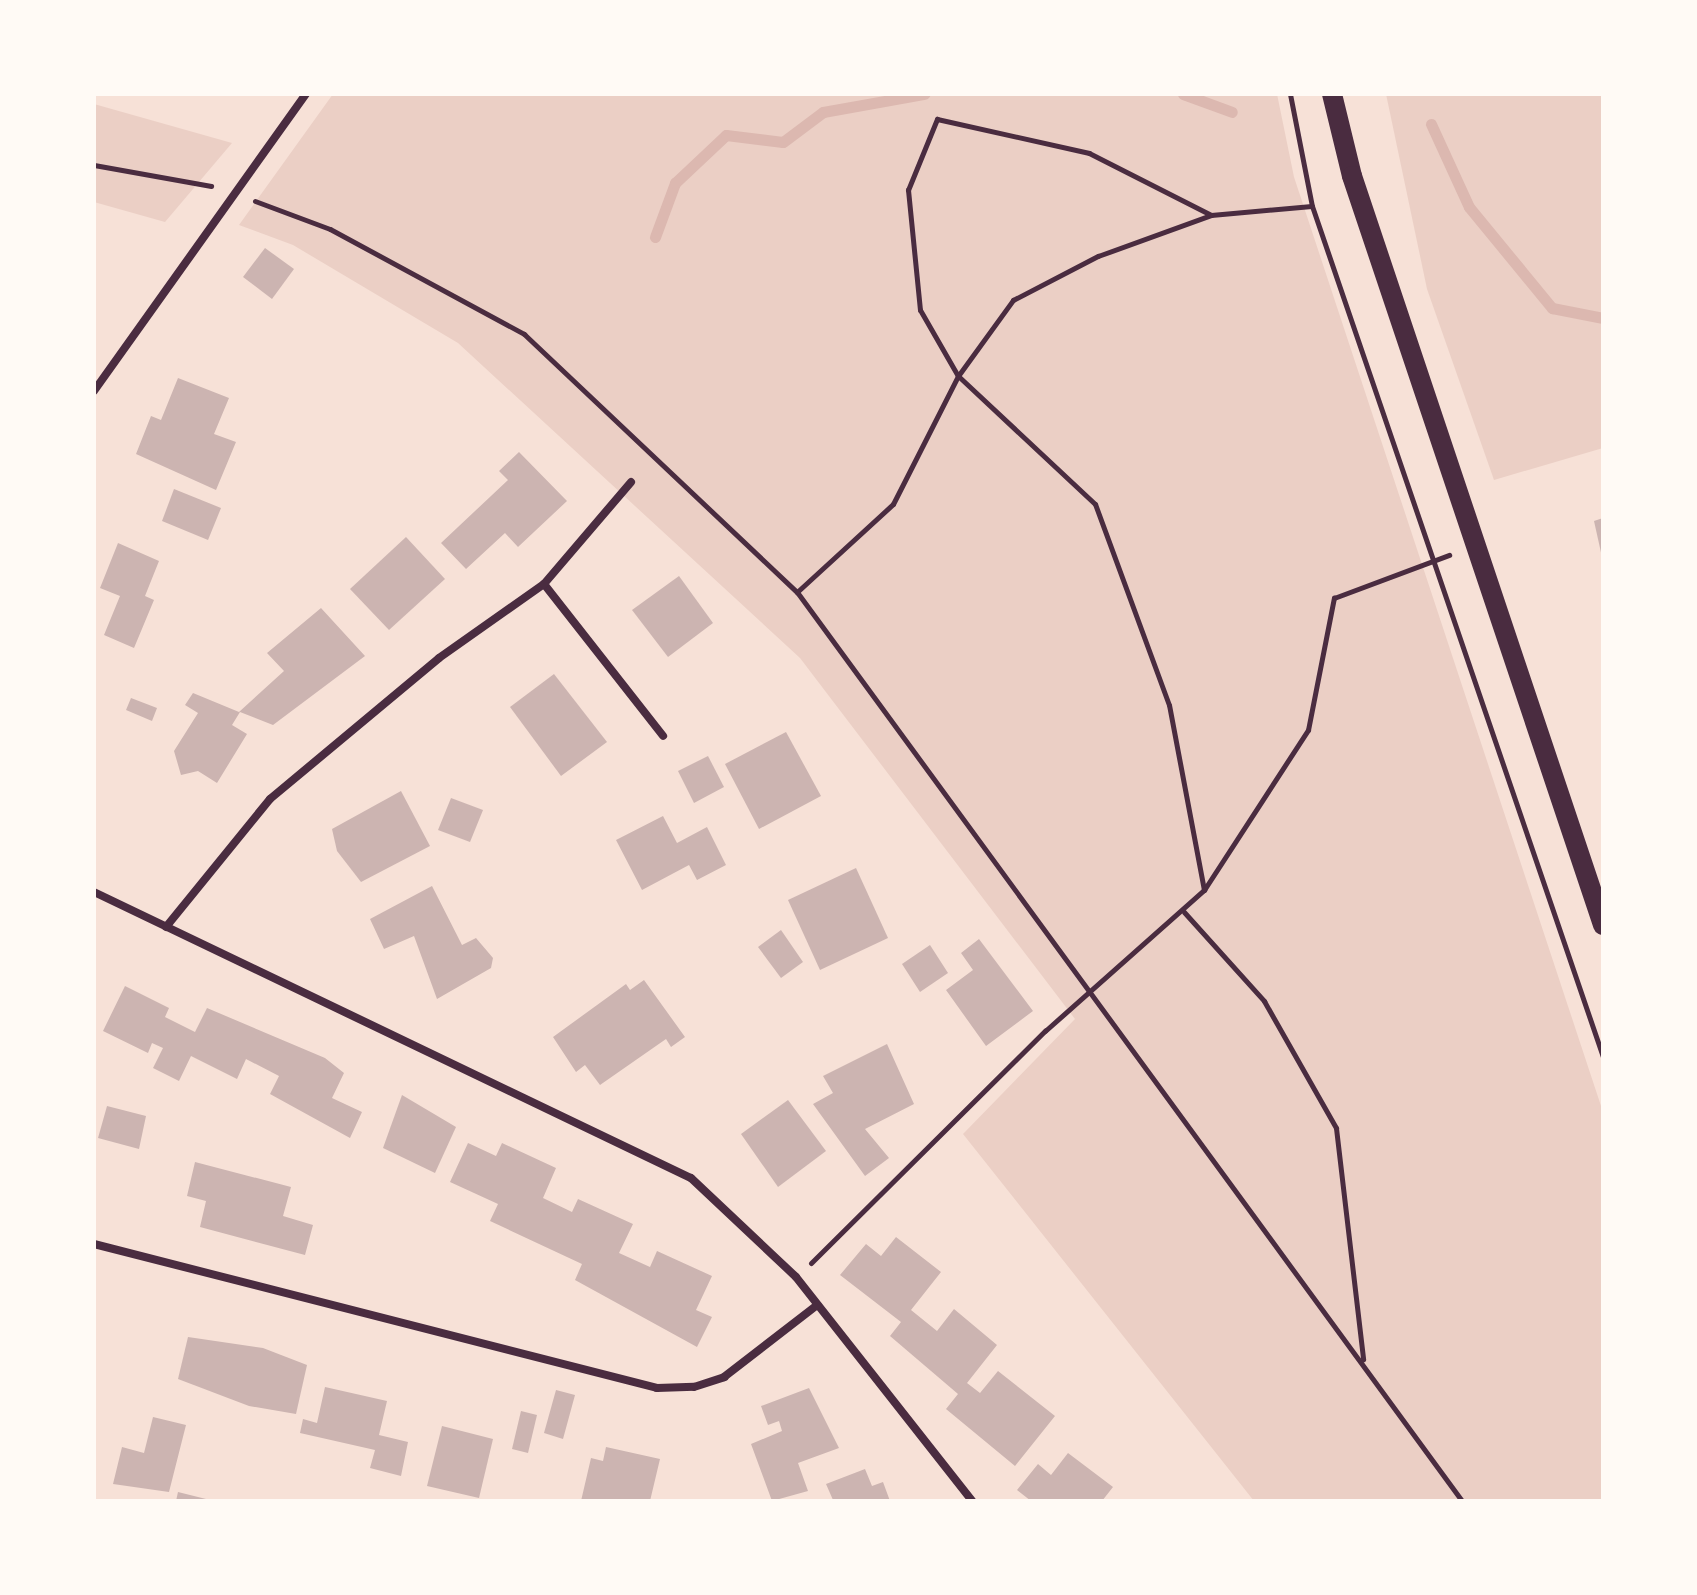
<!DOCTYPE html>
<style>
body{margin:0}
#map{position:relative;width:1697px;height:1595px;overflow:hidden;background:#f7e1d7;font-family:"Sofia Sans Condensed",sans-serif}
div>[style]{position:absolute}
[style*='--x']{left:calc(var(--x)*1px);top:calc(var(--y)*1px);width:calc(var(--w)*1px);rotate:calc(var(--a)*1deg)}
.green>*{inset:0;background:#ebcfc5}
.stream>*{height:11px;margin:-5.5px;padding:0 5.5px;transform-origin:5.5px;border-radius:5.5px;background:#dcb8b0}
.building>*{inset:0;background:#ccb4b1}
.path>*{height:5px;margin:-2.5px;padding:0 2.5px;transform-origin:2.5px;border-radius:2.5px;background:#4a2c40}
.minor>*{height:8px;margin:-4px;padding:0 4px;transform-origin:4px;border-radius:4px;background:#4a2c40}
.primary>*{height:20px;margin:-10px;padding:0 10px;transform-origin:10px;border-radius:10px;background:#4a2c40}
span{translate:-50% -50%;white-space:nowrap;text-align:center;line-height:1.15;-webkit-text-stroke:7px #fffaf5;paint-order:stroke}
.frame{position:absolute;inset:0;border:96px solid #fffaf5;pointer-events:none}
</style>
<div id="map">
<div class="green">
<div style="clip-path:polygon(333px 94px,1277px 94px,1294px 177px,1603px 1112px,1603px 1501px,1254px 1501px,963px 1134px,1075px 1019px,800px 658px,458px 343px,293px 245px,239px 225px)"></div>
<div style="clip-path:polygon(1386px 94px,1603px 94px,1603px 448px,1494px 480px,1427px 289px)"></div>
<div style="clip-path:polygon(94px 104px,232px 143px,165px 222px,94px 202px)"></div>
</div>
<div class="stream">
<div style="--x:1183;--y:94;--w:52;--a:20.2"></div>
<div style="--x:1431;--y:124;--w:91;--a:65.4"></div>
<div style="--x:1469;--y:207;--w:131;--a:50.6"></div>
<div style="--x:1552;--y:308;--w:52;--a:11.1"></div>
<div style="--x:655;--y:237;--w:58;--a:-69.7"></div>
<div style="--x:675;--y:183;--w:70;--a:-43.3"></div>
<div style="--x:726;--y:135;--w:57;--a:7"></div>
<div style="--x:783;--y:142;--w:50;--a:-36.9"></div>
<div style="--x:823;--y:112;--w:103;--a:-10.1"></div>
</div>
<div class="building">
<div style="clip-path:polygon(265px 248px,294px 269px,272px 299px,243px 277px)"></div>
<div style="clip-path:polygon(178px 378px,229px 398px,214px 434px,236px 442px,216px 490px,136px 454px,151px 416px,161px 420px)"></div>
<div style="clip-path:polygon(519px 452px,567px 501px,518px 547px,505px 533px,466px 569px,441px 543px,508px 480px,499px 471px)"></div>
<div style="clip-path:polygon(174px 489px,221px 508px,208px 540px,162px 521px)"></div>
<div style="clip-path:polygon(1603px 518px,1603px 557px,1602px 557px,1594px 521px)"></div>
<div style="clip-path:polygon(406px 537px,445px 579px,389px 630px,350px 589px)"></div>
<div style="clip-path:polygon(118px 543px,159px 561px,145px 596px,154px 600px,134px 648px,104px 635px,120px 596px,100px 588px)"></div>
<div style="clip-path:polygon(679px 576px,713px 623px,668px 657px,632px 610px)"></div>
<div style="clip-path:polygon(321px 608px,365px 656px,273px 725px,240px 712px,232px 725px,247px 734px,217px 783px,198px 771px,181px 775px,174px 751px,198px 713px,185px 705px,193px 693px,239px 712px,284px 671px,267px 653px)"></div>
<div style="clip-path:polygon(554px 674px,607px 742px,561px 776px,510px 707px)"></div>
<div style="clip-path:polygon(131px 698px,157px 708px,152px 721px,126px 710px)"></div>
<div style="clip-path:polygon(786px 732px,821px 796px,759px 829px,725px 764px)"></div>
<div style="clip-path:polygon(708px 756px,724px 787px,694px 803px,678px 771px)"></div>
<div style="clip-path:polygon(401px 791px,430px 846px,361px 882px,337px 851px,332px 829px)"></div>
<div style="clip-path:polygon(451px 798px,483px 810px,470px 842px,438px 830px)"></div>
<div style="clip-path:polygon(663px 816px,677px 843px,707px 827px,726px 865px,697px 880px,689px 865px,642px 890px,616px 840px)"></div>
<div style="clip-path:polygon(856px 868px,888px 938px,820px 970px,788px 900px)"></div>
<div style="clip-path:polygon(432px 886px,462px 945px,476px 938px,493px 958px,491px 968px,437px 999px,414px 936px,384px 949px,370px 919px)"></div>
<div style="clip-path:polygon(781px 930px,803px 962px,781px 978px,758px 947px)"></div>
<div style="clip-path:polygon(979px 939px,1033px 1011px,986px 1046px,946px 990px,973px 970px,961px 953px)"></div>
<div style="clip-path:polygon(930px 945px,948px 973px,920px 992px,902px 964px)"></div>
<div style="clip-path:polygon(644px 980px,685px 1037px,671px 1047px,666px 1039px,600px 1085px,585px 1065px,576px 1072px,553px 1037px,626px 984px,630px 990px)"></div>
<div style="clip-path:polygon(125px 986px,169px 1008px,165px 1017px,195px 1032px,207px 1008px,325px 1058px,344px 1073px,332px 1098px,362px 1112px,350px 1138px,270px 1094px,279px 1076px,246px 1059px,237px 1079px,191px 1056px,179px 1081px,153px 1068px,163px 1048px,152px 1043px,148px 1053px,103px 1031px)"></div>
<div style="clip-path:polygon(887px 1044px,914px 1104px,865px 1129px,889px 1158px,865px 1176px,813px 1104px,833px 1093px,823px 1076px)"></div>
<div style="clip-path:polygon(402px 1095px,456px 1127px,435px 1173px,383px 1148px)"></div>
<div style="clip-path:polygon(788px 1100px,826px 1151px,778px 1187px,741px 1134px)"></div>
<div style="clip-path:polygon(107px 1106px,146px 1116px,139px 1149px,98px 1138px)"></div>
<div style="clip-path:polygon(468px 1143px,496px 1156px,502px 1143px,556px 1168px,543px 1198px,572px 1212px,578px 1199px,633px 1224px,619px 1253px,650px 1267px,657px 1251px,712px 1276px,696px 1310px,712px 1317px,697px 1347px,575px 1280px,582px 1264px,490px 1221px,498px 1204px,450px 1182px)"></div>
<div style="clip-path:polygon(195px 1162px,291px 1187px,283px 1216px,313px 1225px,305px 1255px,200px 1227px,206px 1201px,187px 1196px)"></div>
<div style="clip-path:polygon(896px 1237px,941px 1272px,911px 1310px,937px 1331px,954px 1309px,997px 1345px,967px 1383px,980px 1393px,998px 1371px,1055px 1416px,1015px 1466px,946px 1409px,958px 1394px,890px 1336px,901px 1322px,840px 1275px,866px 1244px,881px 1256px)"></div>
<div style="clip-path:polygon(188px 1337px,263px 1348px,307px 1365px,296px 1414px,249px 1406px,178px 1379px)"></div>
<div style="clip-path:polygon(325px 1387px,387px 1401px,379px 1435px,408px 1442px,401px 1476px,370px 1468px,375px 1450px,300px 1433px,303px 1419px,317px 1423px)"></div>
<div style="clip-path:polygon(809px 1388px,839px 1448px,798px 1463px,808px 1491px,772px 1501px,751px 1444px,782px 1431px,779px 1421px,768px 1425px,761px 1406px)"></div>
<div style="clip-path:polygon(556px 1390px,575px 1395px,563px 1439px,544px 1433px)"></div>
<div style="clip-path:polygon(521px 1411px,537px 1415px,528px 1453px,512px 1449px)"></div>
<div style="clip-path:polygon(153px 1417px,186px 1425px,169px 1492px,113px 1484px,122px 1447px,144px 1453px)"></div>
<div style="clip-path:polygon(442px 1426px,493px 1439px,479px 1498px,427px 1486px)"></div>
<div style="clip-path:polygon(606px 1447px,660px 1459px,650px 1501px,581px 1501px,591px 1458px,603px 1461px)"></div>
<div style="clip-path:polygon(1068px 1453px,1113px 1487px,1102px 1501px,1031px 1501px,1017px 1490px,1038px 1464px,1051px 1475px)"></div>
<div style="clip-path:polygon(865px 1469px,872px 1486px,883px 1482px,890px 1501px,833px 1500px,826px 1484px)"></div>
<div style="clip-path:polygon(178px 1492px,210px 1500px,210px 1501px,176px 1501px)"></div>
</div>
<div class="path">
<div style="--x:1290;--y:94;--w:114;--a:78.9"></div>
<div style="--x:1312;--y:206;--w:899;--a:71.12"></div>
<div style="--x:94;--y:165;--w:119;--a:10.2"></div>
<div style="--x:255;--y:201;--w:80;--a:20.5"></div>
<div style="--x:330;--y:229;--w:221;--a:28.4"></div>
<div style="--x:524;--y:334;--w:376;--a:43.4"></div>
<div style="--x:797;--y:592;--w:1126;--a:53.81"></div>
<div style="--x:797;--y:592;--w:130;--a:-42.5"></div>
<div style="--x:893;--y:504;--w:144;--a:-63.1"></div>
<div style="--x:958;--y:376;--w:94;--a:-54.1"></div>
<div style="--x:1013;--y:300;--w:96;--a:-27.4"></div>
<div style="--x:1098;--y:256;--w:120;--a:-19.9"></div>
<div style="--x:1211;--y:215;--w:101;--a:-5.1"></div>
<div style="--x:1204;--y:890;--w:188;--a:-100.7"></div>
<div style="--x:1169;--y:705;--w:214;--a:-110.2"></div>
<div style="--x:1095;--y:504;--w:187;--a:-136.9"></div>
<div style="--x:958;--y:376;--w:76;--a:-119.9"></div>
<div style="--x:920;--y:310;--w:121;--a:-95.7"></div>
<div style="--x:908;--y:190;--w:77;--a:-67.8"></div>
<div style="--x:937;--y:119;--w:156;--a:12.6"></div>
<div style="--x:1089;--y:153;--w:137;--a:26.9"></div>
<div style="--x:1184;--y:912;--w:120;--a:48"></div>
<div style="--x:1264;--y:1001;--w:146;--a:60.4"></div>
<div style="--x:1336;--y:1128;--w:233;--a:83.3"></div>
<div style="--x:811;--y:1263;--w:330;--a:-44.8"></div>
<div style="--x:1045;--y:1031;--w:213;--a:-41.6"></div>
<div style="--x:1204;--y:890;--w:191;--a:-57"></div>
<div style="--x:1308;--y:730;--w:135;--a:-78.9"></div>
<div style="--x:1334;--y:598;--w:123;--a:-20.5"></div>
</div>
<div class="minor">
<div style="--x:94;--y:391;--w:365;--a:-54.5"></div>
<div style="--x:544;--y:584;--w:193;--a:51.9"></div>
<div style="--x:94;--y:892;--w:662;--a:25.6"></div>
<div style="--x:691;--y:1178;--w:144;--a:43.3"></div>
<div style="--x:796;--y:1277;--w:285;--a:51.8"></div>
<div style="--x:166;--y:927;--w:165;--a:-50.9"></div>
<div style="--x:270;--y:799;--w:220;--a:-39.8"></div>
<div style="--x:439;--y:658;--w:128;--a:-35.2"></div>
<div style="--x:544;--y:584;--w:134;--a:-49.5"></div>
<div style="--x:94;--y:1244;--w:581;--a:14.35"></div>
<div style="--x:657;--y:1388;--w:37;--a:-2"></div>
<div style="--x:694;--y:1387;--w:32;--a:-18"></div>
<div style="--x:724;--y:1377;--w:118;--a:-37.7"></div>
</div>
<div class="primary">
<div style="--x:1332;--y:94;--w:84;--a:76.3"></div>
<div style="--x:1352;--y:176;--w:790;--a:71.47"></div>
</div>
<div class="frame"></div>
</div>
